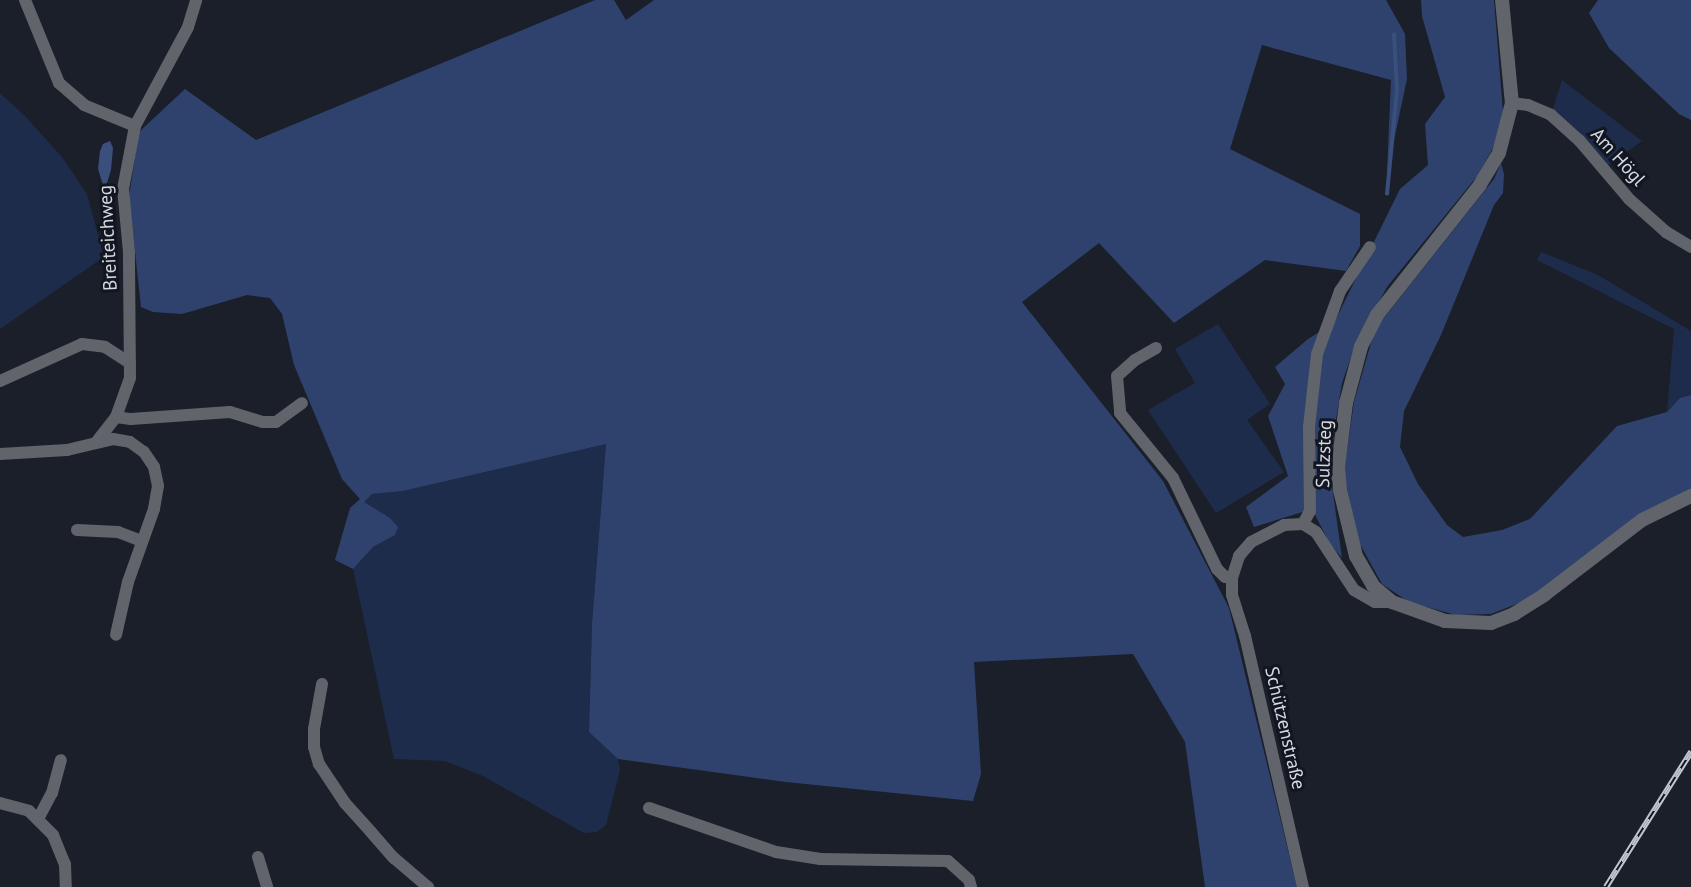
<!DOCTYPE html>
<meta charset="utf-8">
<style>
body{margin:0}
#map{position:relative;width:1691px;height:887px;overflow:hidden;background:#1a1f29;font-family:"PT Sans",sans-serif}
div>[style]{position:absolute}
[style*='--x']{left:calc(var(--x)*1px);top:calc(var(--y)*1px);width:calc(var(--w)*1px);rotate:calc(var(--a)*1deg)}
.green>*{inset:0;background:#1e2c4c}
.forest>*{inset:0;background:#2f426e}
.water>*{inset:0;background:#3b4f7c}
.stream>*{height:3.5px;margin:-1.75px;padding:0 1.75px;transform-origin:1.75px;border-radius:1.75px;background:#3b4f7c}
.minor>*{height:12px;margin:-6px;padding:0 6px;transform-origin:6px;border-radius:6px;background:#61646a}
.tertiary>*{height:14px;margin:-7px;padding:0 7px;transform-origin:7px;border-radius:7px;background:#61646a}
.rail>*{height:6px;margin-top:-3px;transform-origin:0;background:repeating-linear-gradient(90deg,#111620 0 10px,#c2c6ce 0 20px);box-sizing:border-box;border-block:2px solid #c2c6ce}
span{translate:-50% -50%;white-space:nowrap;text-align:center;line-height:1.15;-webkit-text-stroke:6px #111620;paint-order:stroke}
.street-label{font-size:19px;color:#d6d9e1}
</style>
<div id="map">
<div class="green">
<div style="clip-path:polygon(1562px 80px,1642px 141px,1602px 170px,1551px 115px)"></div>
<div style="clip-path:polygon(0 93px,25px 116px,62px 157px,87px 194px,104px 257px,0 329px)"></div>
<div style="clip-path:polygon(1541px 252px,1598px 275px,1691px 331px,1691px 395px,1680px 398px,1667px 412px,1674px 329px,1537px 260px)"></div>
<div style="clip-path:polygon(1218px 324px,1270px 404px,1247px 420px,1284px 472px,1216px 513px,1148px 410px,1195px 383px,1175px 349px)"></div>
<div style="clip-path:polygon(606px 444px,592px 624px,589px 732px,618px 759px,620px 770px,606px 825px,597px 832px,584px 833px,483px 776px,445px 761px,394px 759px,353px 569px,373px 547px,395px 535px,390px 518px,363px 502px,372px 494px,403px 491px)"></div>
</div>
<div class="forest">
<div style="clip-path:polygon(595px 0,614px 0,626px 20px,654px 0,1386px 0,1405px 34px,1407px 79px,1387px 173px,1391px 80px,1262px 45px,1230px 149px,1360px 214px,1360px 246px,1346px 271px,1265px 260px,1174px 323px,1099px 243px,1022px 302px,1163px 481px,1229px 608px,1297px 887px,1205px 887px,1185px 742px,1133px 654px,974px 662px,981px 774px,973px 801px,786px 782px,618px 759px,589px 732px,592px 624px,606px 444px,403px 491px,372px 494px,364px 502px,390px 518px,398px 527px,395px 535px,373px 547px,353px 569px,335px 560px,350px 508px,360px 499px,342px 479px,294px 365px,282px 314px,270px 298px,247px 295px,182px 314px,153px 312px,141px 307px,129px 196px,139px 132px,185px 89px,256px 140px)"></div>
<div style="clip-path:polygon(1421px 0,1494px 0,1503px 112px,1498px 139px,1478px 175px,1387px 287px,1356px 343px,1342px 383px,1334px 431px,1332px 486px,1342px 558px,1330px 544px,1312px 509px,1254px 527px,1246px 507px,1288px 476px,1268px 416px,1285px 384px,1275px 367px,1308px 339px,1334px 323px,1400px 189px,1428px 165px,1425px 124px,1445px 97px,1422px 16px)"></div>
<div style="clip-path:polygon(1598px 0,1691px 0,1691px 120px,1679px 114px,1609px 48px,1589px 13px)"></div>
<div style="clip-path:polygon(1501px 163px,1504px 174px,1503px 193px,1494px 205px,1441px 335px,1404px 411px,1400px 447px,1418px 484px,1447px 525px,1463px 537px,1502px 530px,1530px 519px,1617px 426px,1667px 412px,1680px 398px,1691px 395px,1691px 491px,1532px 598px,1491px 614px,1456px 615px,1409px 602px,1382px 584px,1356px 537px,1344px 472px,1354px 402px,1375px 329px,1494px 179px)"></div>
</div>
<div class="water">
<div style="clip-path:polygon(110px 141px,113px 148px,111px 170px,107px 183px,103px 185px,98px 169px,100px 151px,103px 144px)"></div>
</div>
<div class="stream">
<div style="--x:1387;--y:194;--w:104;--a:-84.5"></div>
<div style="--x:1397;--y:90;--w:55;--a:-93.1"></div>
</div>
<div class="minor">
<div style="--x:25;--y:0;--w:90;--a:67.7"></div>
<div style="--x:59;--y:83;--w:33;--a:41"></div>
<div style="--x:84;--y:105;--w:55;--a:22.4"></div>
<div style="--x:1512;--y:103;--w:16;--a:7"></div>
<div style="--x:1528;--y:105;--w:25;--a:23"></div>
<div style="--x:1551;--y:115;--w:38;--a:42"></div>
<div style="--x:1579;--y:140;--w:77;--a:49.7"></div>
<div style="--x:1629;--y:199;--w:50;--a:41.7"></div>
<div style="--x:1666;--y:232;--w:29;--a:31"></div>
<div style="--x:1156;--y:348;--w:24;--a:150"></div>
<div style="--x:1135;--y:360;--w:24;--a:138"></div>
<div style="--x:1117;--y:376;--w:37;--a:85"></div>
<div style="--x:1120;--y:413;--w:84;--a:50.8"></div>
<div style="--x:1173;--y:478;--w:101;--a:64.2"></div>
<div style="--x:1217;--y:569;--w:11;--a:45"></div>
<div style="--x:1225;--y:577;--w:7;--a:8"></div>
<div style="--x:0;--y:381;--w:90;--a:-24.3"></div>
<div style="--x:82;--y:344;--w:23;--a:7"></div>
<div style="--x:105;--y:347;--w:30;--a:33"></div>
<div style="--x:116;--y:417;--w:15;--a:8"></div>
<div style="--x:131;--y:419;--w:99;--a:-4"></div>
<div style="--x:230;--y:412;--w:34;--a:17"></div>
<div style="--x:263;--y:422;--w:13;--a:0"></div>
<div style="--x:276;--y:422;--w:32;--a:-36"></div>
<div style="--x:98;--y:440;--w:29;--a:-52"></div>
<div style="--x:116;--y:417;--w:41;--a:-70.3"></div>
<div style="--x:130;--y:378;--w:126;--a:-90.5"></div>
<div style="--x:129;--y:252;--w:63;--a:-95.4"></div>
<div style="--x:123;--y:189;--w:64;--a:-79.2"></div>
<div style="--x:135;--y:126;--w:112;--a:-61.8"></div>
<div style="--x:188;--y:27;--w:28;--a:-73"></div>
<div style="--x:0;--y:454;--w:67;--a:-3.4"></div>
<div style="--x:67;--y:450;--w:47;--a:-13.4"></div>
<div style="--x:113;--y:439;--w:17;--a:10"></div>
<div style="--x:130;--y:442;--w:17;--a:36"></div>
<div style="--x:144;--y:452;--w:18;--a:56"></div>
<div style="--x:154;--y:467;--w:19;--a:78"></div>
<div style="--x:158;--y:486;--w:23;--a:100"></div>
<div style="--x:154;--y:509;--w:77;--a:109.6"></div>
<div style="--x:128;--y:582;--w:54;--a:102.8"></div>
<div style="--x:1303;--y:524;--w:15;--a:-62"></div>
<div style="--x:1310;--y:511;--w:84;--a:-90.7"></div>
<div style="--x:1309;--y:427;--w:73;--a:-83.7"></div>
<div style="--x:1317;--y:354;--w:67;--a:-69.9"></div>
<div style="--x:1340;--y:291;--w:53;--a:-55.7"></div>
<div style="--x:77;--y:530;--w:41;--a:2.8"></div>
<div style="--x:118;--y:532;--w:25;--a:21"></div>
<div style="--x:322;--y:684;--w:46;--a:100.1"></div>
<div style="--x:314;--y:729;--w:18;--a:90"></div>
<div style="--x:314;--y:747;--w:18;--a:74"></div>
<div style="--x:319;--y:764;--w:47;--a:56.3"></div>
<div style="--x:345;--y:803;--w:39;--a:48"></div>
<div style="--x:371;--y:832;--w:35;--a:49"></div>
<div style="--x:394;--y:858;--w:45;--a:40.5"></div>
<div style="--x:0;--y:803;--w:30;--a:15"></div>
<div style="--x:29;--y:811;--w:34;--a:45"></div>
<div style="--x:53;--y:835;--w:31;--a:68"></div>
<div style="--x:65;--y:864;--w:23;--a:88"></div>
<div style="--x:649;--y:808;--w:134;--a:19.1"></div>
<div style="--x:776;--y:852;--w:45;--a:9"></div>
<div style="--x:820;--y:859;--w:128;--a:0.9"></div>
<div style="--x:948;--y:861;--w:28;--a:42"></div>
<div style="--x:969;--y:880;--w:7;--a:74"></div>
<div style="--x:38;--y:819;--w:30;--a:-62"></div>
<div style="--x:52;--y:793;--w:34;--a:-75"></div>
<div style="--x:258;--y:857;--w:31;--a:73"></div>
<div style="--x:1303;--y:887;--w:258;--a:-103"></div>
<div style="--x:1245;--y:636;--w:43;--a:-107.6"></div>
<div style="--x:1232;--y:595;--w:17;--a:-90"></div>
<div style="--x:1232;--y:578;--w:23;--a:-72"></div>
<div style="--x:1239;--y:556;--w:18;--a:-49"></div>
<div style="--x:1251;--y:542;--w:37;--a:-27"></div>
<div style="--x:1284;--y:525;--w:19;--a:-3"></div>
<div style="--x:1303;--y:524;--w:15;--a:32"></div>
<div style="--x:1316;--y:532;--w:69;--a:56.8"></div>
<div style="--x:1354;--y:590;--w:24;--a:30"></div>
<div style="--x:1375;--y:602;--w:17;--a:0"></div>
</div>
<div class="tertiary">
<div style="--x:1502;--y:0;--w:103;--a:84.5"></div>
<div style="--x:1512;--y:103;--w:52;--a:104.6"></div>
<div style="--x:1499;--y:153;--w:37;--a:121"></div>
<div style="--x:1480;--y:185;--w:166;--a:128.4"></div>
<div style="--x:1377;--y:315;--w:36;--a:117"></div>
<div style="--x:1361;--y:347;--w:58;--a:105"></div>
<div style="--x:1346;--y:403;--w:64;--a:97.1"></div>
<div style="--x:1338;--y:467;--w:23;--a:85"></div>
<div style="--x:1340;--y:490;--w:68;--a:76.4"></div>
<div style="--x:1356;--y:556;--w:34;--a:60"></div>
<div style="--x:1373;--y:586;--w:25;--a:40"></div>
<div style="--x:1392;--y:602;--w:56;--a:19.7"></div>
<div style="--x:1445;--y:621;--w:46;--a:2.5"></div>
<div style="--x:1491;--y:623;--w:25;--a:-21"></div>
<div style="--x:1514;--y:614;--w:36;--a:-32"></div>
<div style="--x:1544;--y:595;--w:123;--a:-37.4"></div>
<div style="--x:1642;--y:520;--w:55;--a:-26.1"></div>
</div>
<div class="rail">
<div style="--x:1606;--y:887;--w:160;--a:-57.8"></div>
</div>
<div class="street-label">
<span style="left:1618px;top:157px;rotate:48deg">Am Högl</span>
<span style="left:108px;top:238px;rotate:-93deg">Breiteichweg</span>
<span style="left:1324px;top:454px;rotate:-88deg">Sulzsteg</span>
<span style="left:1285px;top:728px;rotate:77deg">Schützenstraße</span>
</div>
</div>
